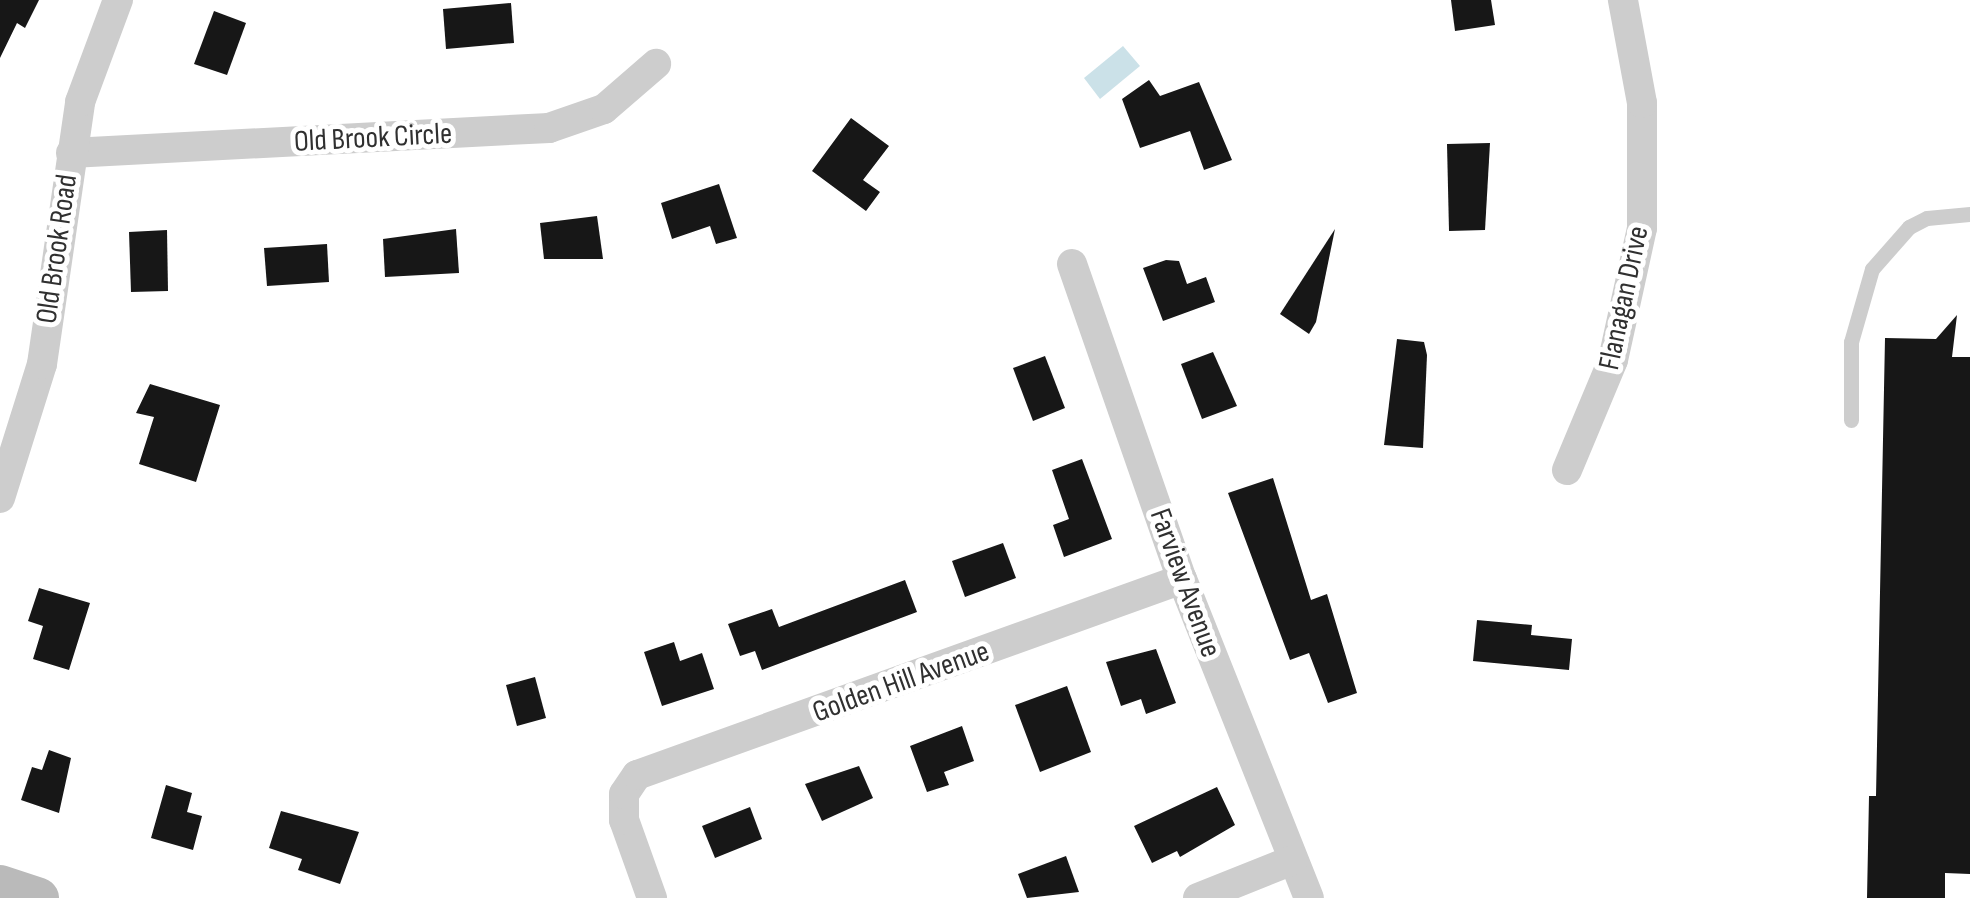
<!DOCTYPE html>
<style>
body{margin:0}
#map{position:relative;width:1970px;height:898px;overflow:hidden;background:#fff;font-family:"Sofia Sans Condensed",sans-serif}
div>[style]{position:absolute}
[style*='--x']{left:calc(var(--x)*1px);top:calc(var(--y)*1px);width:calc(var(--w)*1px);rotate:calc(var(--a)*1deg)}
.water>*{inset:0;background:#cbe1e8}
.building>*{inset:0;background:#171717}
.lane>*{height:15px;margin:-7.5px;padding:0 7.5px;transform-origin:7.5px;border-radius:7.5px;background:#cdcdcd}
.street>*{height:30px;margin:-15px;padding:0 15px;transform-origin:15px;border-radius:15px;background:#cdcdcd}
.secondary>*{height:42px;margin:-21px;padding:0 21px;transform-origin:21px;border-radius:21px;background:#bababa}
span{translate:-50% -50%;white-space:nowrap;text-align:center;line-height:1.15;-webkit-text-stroke:10px #fff;paint-order:stroke}
.street-label{font-size:30px;color:#303030}
</style>
<div id="map">
<div class="water">
<div style="clip-path:polygon(1123px 46px,1140px 66px,1100px 99px,1084px 78px)"></div>
</div>
<div class="building">
<div style="clip-path:polygon(0 0,39px 0,25px 28px,17px 23px,0 58px)"></div>
<div style="clip-path:polygon(1451px 0,1491px 0,1495px 25px,1455px 31px)"></div>
<div style="clip-path:polygon(511px 3px,514px 43px,446px 49px,443px 9px)"></div>
<div style="clip-path:polygon(214px 11px,246px 23px,227px 75px,194px 64px)"></div>
<div style="clip-path:polygon(1149px 80px,1160px 96px,1199px 82px,1232px 160px,1204px 170px,1190px 131px,1140px 148px,1122px 99px)"></div>
<div style="clip-path:polygon(851px 118px,889px 146px,863px 180px,880px 192px,866px 211px,812px 171px)"></div>
<div style="clip-path:polygon(1490px 143px,1485px 230px,1449px 231px,1447px 144px)"></div>
<div style="clip-path:polygon(719px 184px,737px 238px,716px 244px,710px 226px,672px 239px,661px 203px)"></div>
<div style="clip-path:polygon(597px 216px,603px 259px,544px 259px,540px 223px)"></div>
<div style="clip-path:polygon(456px 229px,459px 273px,385px 277px,383px 239px)"></div>
<div style="clip-path:polygon(1335px 229px,1316px 322px,1309px 334px,1280px 314px)"></div>
<div style="clip-path:polygon(167px 230px,168px 291px,131px 292px,129px 232px)"></div>
<div style="clip-path:polygon(327px 244px,329px 282px,267px 286px,264px 248px)"></div>
<div style="clip-path:polygon(1166px 260px,1179px 261px,1187px 284px,1206px 277px,1215px 302px,1163px 321px,1143px 268px)"></div>
<div style="clip-path:polygon(1957px 315px,1952px 357px,1970px 357px,1970px 874px,1945px 873px,1945px 898px,1867px 898px,1869px 796px,1876px 796px,1885px 338px,1936px 339px)"></div>
<div style="clip-path:polygon(1397px 339px,1424px 342px,1427px 355px,1423px 448px,1384px 445px)"></div>
<div style="clip-path:polygon(1213px 352px,1237px 406px,1202px 419px,1181px 364px)"></div>
<div style="clip-path:polygon(1045px 356px,1065px 408px,1033px 421px,1013px 368px)"></div>
<div style="clip-path:polygon(150px 384px,220px 405px,196px 482px,139px 464px,154px 417px,136px 413px)"></div>
<div style="clip-path:polygon(1082px 459px,1112px 539px,1064px 557px,1053px 525px,1069px 519px,1052px 470px)"></div>
<div style="clip-path:polygon(1273px 478px,1311px 600px,1327px 594px,1357px 693px,1328px 703px,1309px 653px,1290px 660px,1228px 493px)"></div>
<div style="clip-path:polygon(1003px 543px,1016px 578px,965px 597px,952px 561px)"></div>
<div style="clip-path:polygon(905px 580px,917px 612px,762px 670px,755px 651px,740px 656px,728px 624px,772px 609px,779px 627px)"></div>
<div style="clip-path:polygon(39px 588px,90px 603px,69px 670px,33px 659px,43px 626px,28px 621px)"></div>
<div style="clip-path:polygon(1477px 620px,1532px 625px,1531px 635px,1572px 639px,1569px 670px,1473px 661px)"></div>
<div style="clip-path:polygon(674px 642px,680px 661px,702px 653px,714px 689px,662px 706px,644px 652px)"></div>
<div style="clip-path:polygon(1156px 649px,1176px 703px,1146px 714px,1141px 699px,1121px 706px,1106px 662px)"></div>
<div style="clip-path:polygon(535px 677px,546px 718px,517px 726px,506px 685px)"></div>
<div style="clip-path:polygon(1067px 686px,1091px 752px,1040px 772px,1015px 705px)"></div>
<div style="clip-path:polygon(962px 726px,974px 761px,944px 772px,949px 785px,927px 792px,910px 746px)"></div>
<div style="clip-path:polygon(49px 750px,71px 758px,59px 813px,21px 800px,32px 767px,42px 770px)"></div>
<div style="clip-path:polygon(859px 766px,873px 798px,822px 821px,805px 784px)"></div>
<div style="clip-path:polygon(166px 785px,192px 793px,187px 812px,202px 816px,193px 850px,151px 838px)"></div>
<div style="clip-path:polygon(1217px 787px,1235px 825px,1180px 857px,1177px 851px,1152px 863px,1134px 826px)"></div>
<div style="clip-path:polygon(750px 807px,762px 839px,715px 858px,702px 826px)"></div>
<div style="clip-path:polygon(281px 811px,359px 832px,340px 884px,298px 870px,302px 859px,269px 848px)"></div>
<div style="clip-path:polygon(1066px 856px,1079px 892px,1027px 898px,1018px 874px)"></div>
</div>
<div class="lane">
<div style="--x:1851;--y:420;--w:78;--a:-90"></div>
<div style="--x:1851;--y:342;--w:76;--a:-74"></div>
<div style="--x:1872;--y:269;--w:56;--a:-48.6"></div>
<div style="--x:1909;--y:227;--w:20;--a:-27"></div>
<div style="--x:1927;--y:218;--w:43;--a:-5.3"></div>
</div>
<div class="street">
<div style="--x:71;--y:153;--w:479;--a:-3"></div>
<div style="--x:549;--y:128;--w:58;--a:-19.1"></div>
<div style="--x:604;--y:109;--w:69;--a:-40.9"></div>
<div style="--x:1072;--y:264;--w:334;--a:70.8"></div>
<div style="--x:1182;--y:579;--w:343;--a:68.3"></div>
<div style="--x:1567;--y:470;--w:119;--a:-67.3"></div>
<div style="--x:1613;--y:360;--w:135;--a:-77.6"></div>
<div style="--x:1642;--y:228;--w:125;--a:-90"></div>
<div style="--x:1642;--y:103;--w:105;--a:-100.5"></div>
<div style="--x:0;--y:498;--w:140;--a:-72.6"></div>
<div style="--x:42;--y:364;--w:265;--a:-81.7"></div>
<div style="--x:80;--y:102;--w:109;--a:-69.6"></div>
<div style="--x:652;--y:898;--w:83;--a:-109.7"></div>
<div style="--x:624;--y:820;--w:26;--a:-90"></div>
<div style="--x:624;--y:794;--w:23;--a:-56"></div>
<div style="--x:637;--y:775;--w:579;--a:-19.78"></div>
<div style="--x:1198;--y:898;--w:102;--a:-21.8"></div>
</div>
<div class="secondary">
<div style="--x:0;--y:886;--w:40;--a:18"></div>
</div>
<div class="street-label">
<span style="left:373px;top:138px;rotate:-3deg">Old Brook Circle</span>
<span style="left:57px;top:249px;rotate:-82deg">Old Brook Road</span>
<span style="left:1624px;top:298px;rotate:-78deg">Flanagan Drive</span>
<span style="left:1185px;top:583px;rotate:70deg">Farview Avenue</span>
<span style="left:901px;top:682px;rotate:-20deg">Golden Hill Avenue</span>
</div>
</div>
